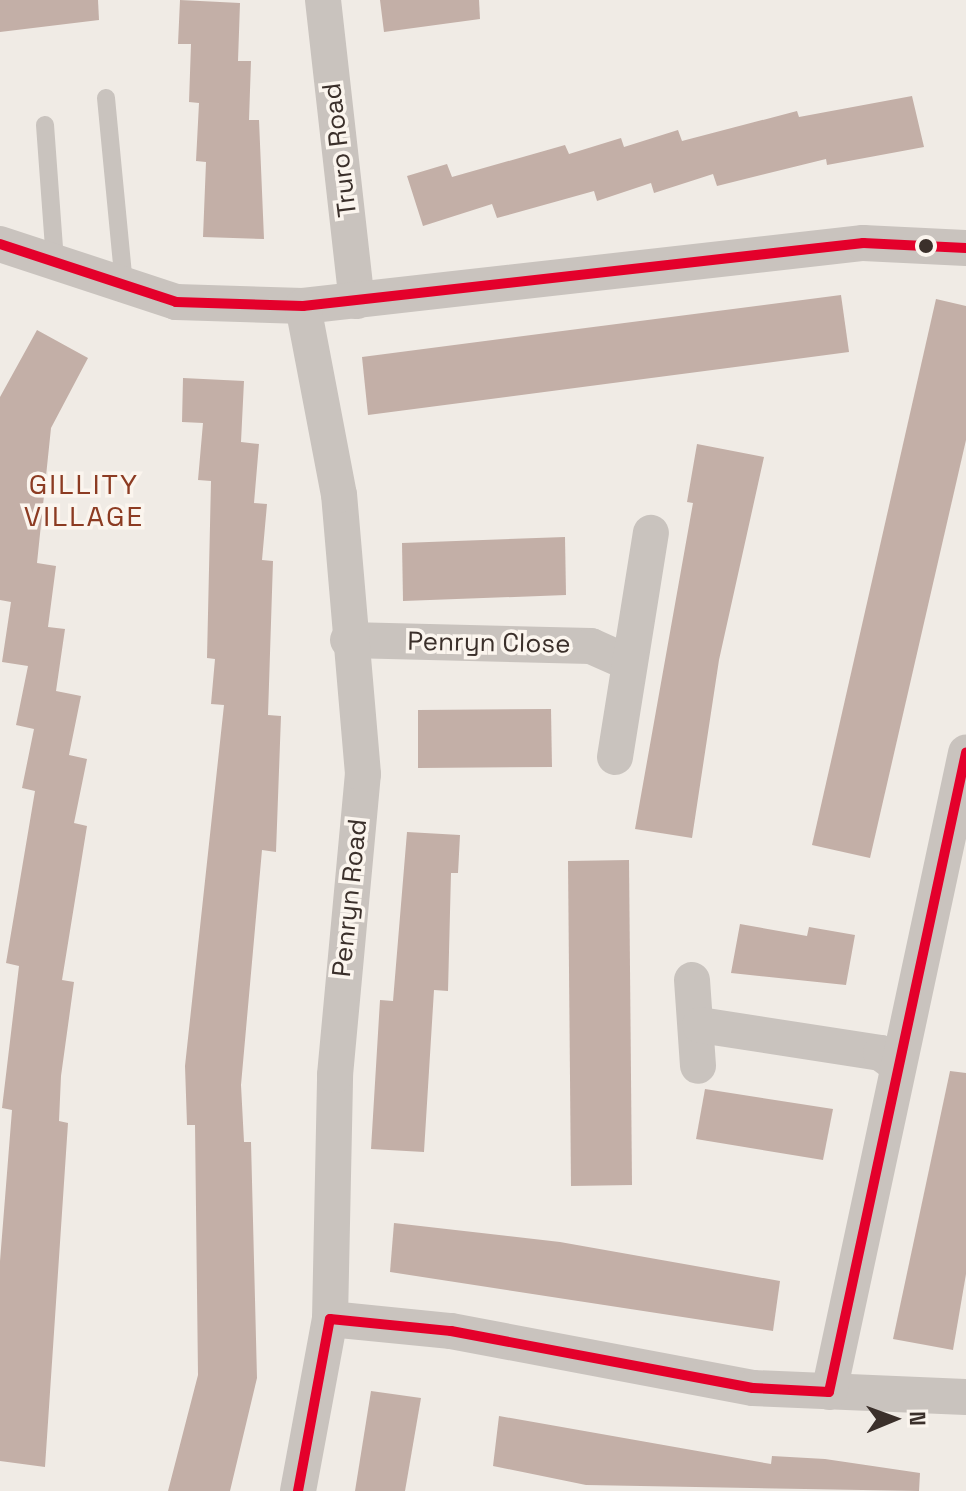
<!DOCTYPE html>
<style>
body{margin:0}
#map{position:relative;width:966px;height:1491px;overflow:hidden;background:#f0ebe5;font-family:"Space Grotesk",sans-serif}
div>[style]{position:absolute}
[style*='--x']{left:calc(var(--x)*1px);top:calc(var(--y)*1px);width:calc(var(--w)*1px);rotate:calc(var(--a)*1deg)}
.building>*{inset:0;background:#c3afa7}
.service>*{height:18px;margin:-9px;padding:0 9px;transform-origin:9px;border-radius:9px;background:#c9c3be}
.minor>*{height:36px;margin:-18px;padding:0 18px;transform-origin:18px;border-radius:18px;background:#c9c3be}
.bus-1>*{height:10px;margin:-5px;padding:0 5px;transform-origin:5px;border-radius:5px;background:#e4002b}
.dots>*{width:22px;height:22px;translate:-50% -50%;box-sizing:border-box;border:4px solid #fbf5ee;border-radius:50%}
span{translate:-50% -50%;white-space:nowrap;text-align:center;line-height:1.15;-webkit-text-stroke:7px #fbf5ee;paint-order:stroke}
.street-label{font-size:26px;color:#3b302b}
.neighbourhood-label{font-size:28px;color:#8c3b22;letter-spacing:2px}
.north{position:absolute;left:854px;top:1379px;width:80px;height:80px;-webkit-text-stroke:6px #fbf5ee;paint-order:stroke;rotate:89deg;font-size:22px;font-weight:700;line-height:32px;text-align:center;color:#3b302b}
.north::after{content:'';display:block;margin:auto;width:28px;height:36px;background:#3b302b;clip-path:polygon(50% 0,100% 100%,50% 72%,0 100%)}
</style>
<div id="map">
<div class="building">
<div style="clip-path:polygon(0 0,98px 0,99px 20px,0 32px)"></div>
<div style="clip-path:polygon(180px 0,240px 3px,238px 61px,251px 61px,249px 120px,259px 120px,264px 239px,203px 237px,206px 162px,196px 161px,199px 103px,189px 102px,191px 44px,178px 44px)"></div>
<div style="clip-path:polygon(380px 0,479px 0,480px 19px,384px 32px)"></div>
<div style="clip-path:polygon(912px 96px,924px 147px,827px 165px,826px 159px,717px 186px,713px 174px,654px 193px,651px 183px,597px 201px,594px 191px,497px 218px,492px 204px,423px 226px,407px 176px,447px 164px,452px 177px,565px 145px,569px 154px,621px 138px,624px 147px,678px 130px,682px 141px,797px 111px,799px 117px)"></div>
<div style="clip-path:polygon(841px 295px,849px 352px,368px 415px,362px 357px)"></div>
<div style="clip-path:polygon(936px 299px,966px 306px,966px 440px,870px 858px,812px 845px)"></div>
<div style="clip-path:polygon(37px 330px,88px 358px,51px 428px,37px 563px,56px 566px,48px 627px,65px 629px,56px 691px,81px 696px,69px 755px,87px 759px,74px 823px,87px 826px,62px 980px,74px 982px,61px 1076px,59px 1121px,68px 1123px,45px 1467px,0 1461px,0 1261px,12px 1110px,2px 1108px,19px 966px,6px 963px,35px 791px,22px 788px,34px 729px,16px 725px,28px 666px,2px 662px,11px 602px,0 600px,0 397px)"></div>
<div style="clip-path:polygon(183px 378px,244px 381px,241px 442px,259px 444px,254px 503px,267px 504px,262px 560px,273px 561px,268px 715px,281px 716px,276px 852px,262px 850px,241px 1085px,244px 1142px,251px 1142px,257px 1378px,230px 1491px,168px 1491px,198px 1375px,195px 1125px,187px 1125px,185px 1066px,224px 705px,211px 704px,215px 659px,207px 658px,211px 481px,198px 480px,203px 423px,182px 422px)"></div>
<div style="clip-path:polygon(697px 444px,764px 457px,719px 660px,692px 838px,635px 829px,693px 503px,687px 502px)"></div>
<div style="clip-path:polygon(565px 537px,566px 595px,403px 601px,402px 543px)"></div>
<div style="clip-path:polygon(551px 709px,552px 767px,418px 768px,418px 710px)"></div>
<div style="clip-path:polygon(407px 832px,460px 835px,458px 873px,451px 873px,448px 991px,434px 990px,424px 1152px,371px 1149px,380px 1000px,393px 1001px)"></div>
<div style="clip-path:polygon(629px 860px,632px 1185px,571px 1186px,568px 861px)"></div>
<div style="clip-path:polygon(740px 924px,807px 936px,809px 927px,855px 935px,846px 985px,731px 973px)"></div>
<div style="clip-path:polygon(950px 1071px,966px 1073px,966px 1274px,953px 1350px,893px 1339px)"></div>
<div style="clip-path:polygon(705px 1089px,833px 1109px,823px 1160px,696px 1139px)"></div>
<div style="clip-path:polygon(394px 1223px,560px 1242px,780px 1281px,773px 1331px,390px 1272px)"></div>
<div style="clip-path:polygon(371px 1391px,421px 1398px,405px 1491px,355px 1491px)"></div>
<div style="clip-path:polygon(499px 1416px,771px 1464px,772px 1456px,825px 1459px,920px 1473px,919px 1491px,586px 1485px,493px 1466px)"></div>
</div>
<div class="service">
<div style="--x:106;--y:98;--w:188;--a:84.5"></div>
<div style="--x:45;--y:125;--w:137;--a:85.8"></div>
</div>
<div class="minor">
<div style="--x:323;--y:0;--w:303;--a:83.6"></div>
<div style="--x:0;--y:244;--w:185;--a:18.2"></div>
<div style="--x:176;--y:302;--w:127;--a:1.8"></div>
<div style="--x:303;--y:306;--w:564;--a:-6.42"></div>
<div style="--x:863;--y:243;--w:103;--a:2.8"></div>
<div style="--x:348;--y:640;--w:243;--a:1.4"></div>
<div style="--x:591;--y:646;--w:39;--a:24"></div>
<div style="--x:615;--y:757;--w:227;--a:-80.9"></div>
<div style="--x:692;--y:980;--w:86;--a:86"></div>
<div style="--x:700;--y:1025;--w:183;--a:8.8"></div>
<div style="--x:881;--y:1053;--w:20;--a:37"></div>
<div style="--x:330;--y:1319;--w:122;--a:5.7"></div>
<div style="--x:451;--y:1331;--w:307;--a:10.7"></div>
<div style="--x:753;--y:1388;--w:213;--a:2.4"></div>
<div style="--x:829;--y:1392;--w:654;--a:-77.9"></div>
<div style="--x:298;--y:1491;--w:175;--a:-79.5"></div>
<div style="--x:330;--y:1319;--w:244;--a:-88.8"></div>
<div style="--x:335;--y:1075;--w:302;--a:-84.7"></div>
<div style="--x:363;--y:774;--w:280;--a:-94.9"></div>
<div style="--x:339;--y:495;--w:192;--a:-100.8"></div>
</div>
<div class="bus-1">
<div style="--x:0;--y:244;--w:185;--a:18.2"></div>
<div style="--x:176;--y:302;--w:127;--a:1.8"></div>
<div style="--x:303;--y:306;--w:564;--a:-6.42"></div>
<div style="--x:863;--y:243;--w:103;--a:2.8"></div>
<div style="--x:298;--y:1491;--w:175;--a:-79.5"></div>
<div style="--x:330;--y:1319;--w:122;--a:5.7"></div>
<div style="--x:451;--y:1331;--w:307;--a:10.7"></div>
<div style="--x:753;--y:1388;--w:76;--a:3"></div>
<div style="--x:829;--y:1392;--w:654;--a:-77.9"></div>
</div>
<div class="dots">
<div style="left:926px;top:246px;background:#3b302b"></div>
</div>
<div class="street-label">
<span style="left:340px;top:150px;rotate:-97deg">Truro Road</span>
<span style="left:489px;top:643px;rotate:1deg">Penryn Close</span>
<span style="left:350px;top:898px;rotate:-84deg">Penryn Road</span>
</div>
<div class="neighbourhood-label">
<span style="left:84px;top:500px">GILLITY<br>VILLAGE</span>
</div>
<div class="north">N</div>
</div>
